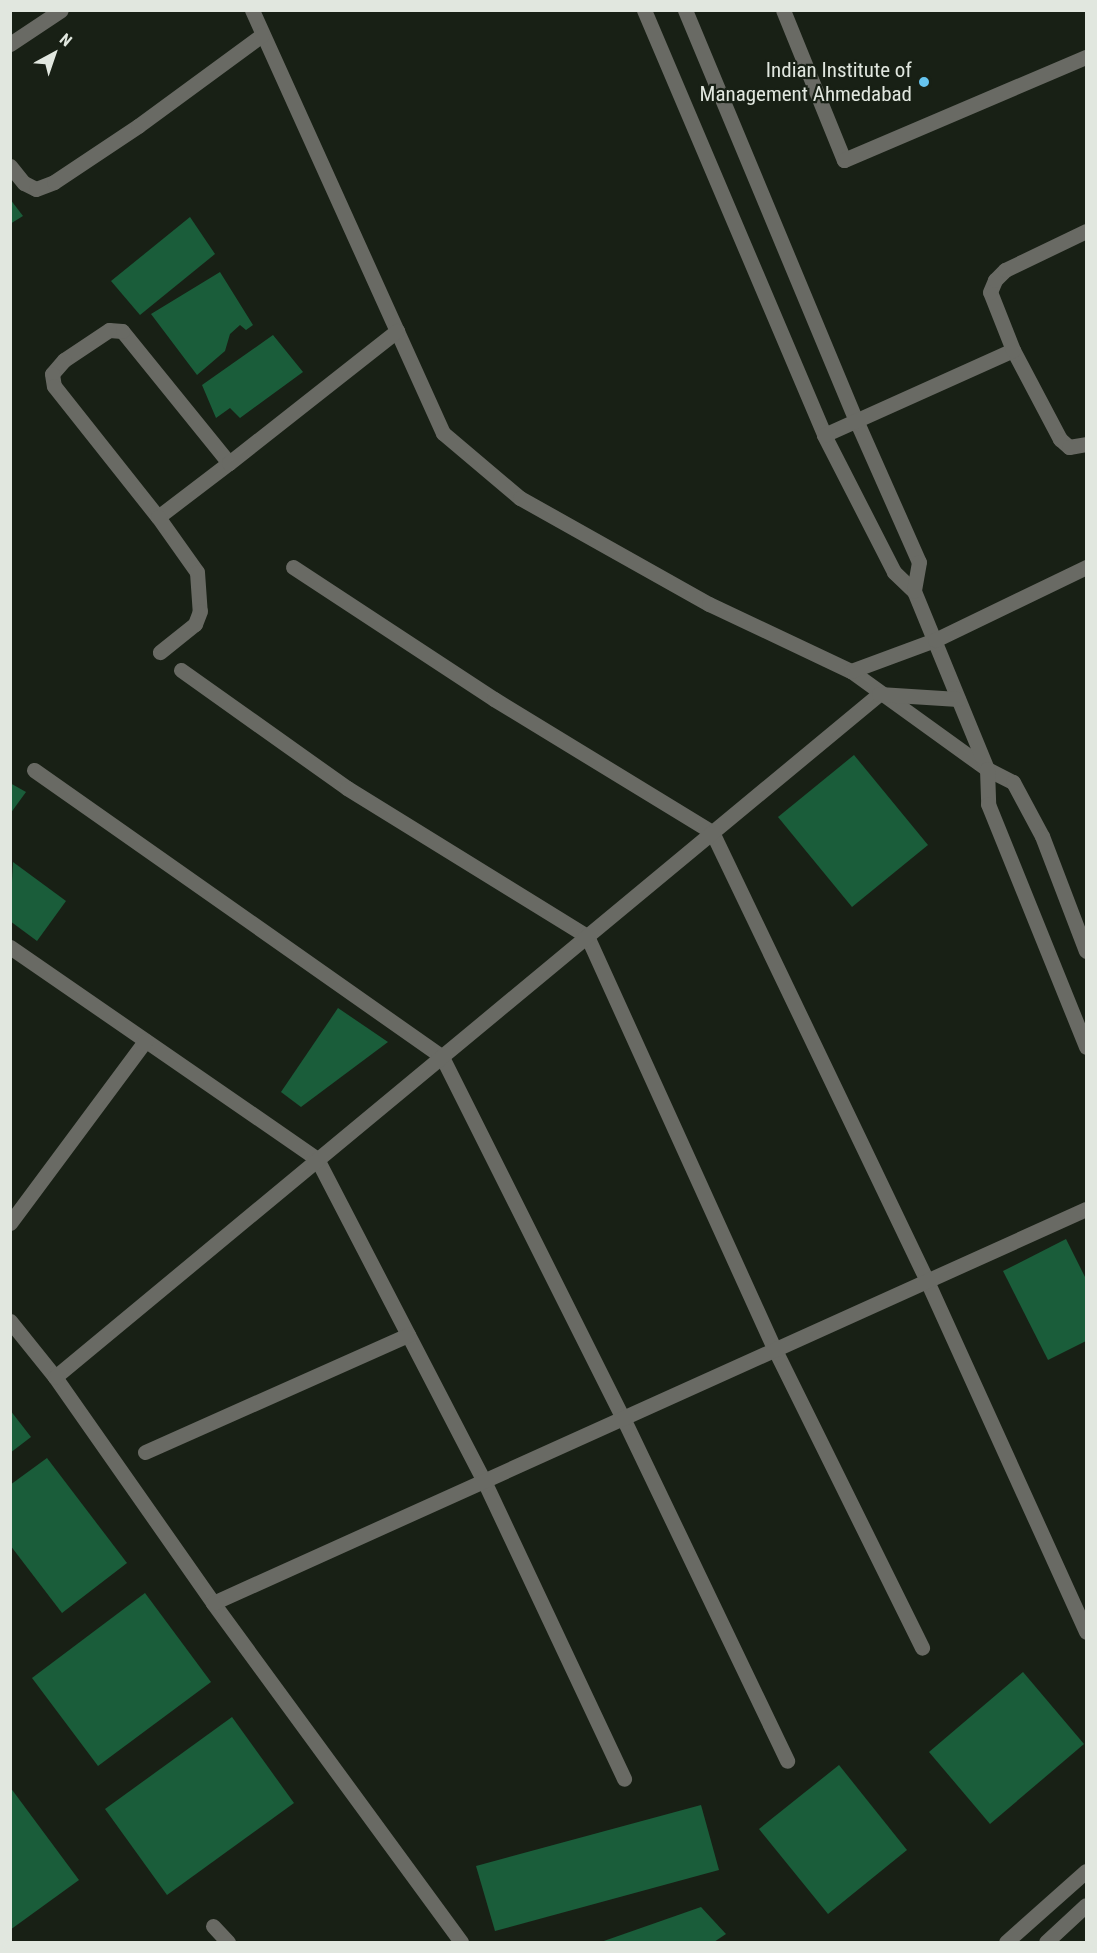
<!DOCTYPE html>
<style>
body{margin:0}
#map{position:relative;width:1097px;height:1953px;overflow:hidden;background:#182015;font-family:"Roboto Condensed",sans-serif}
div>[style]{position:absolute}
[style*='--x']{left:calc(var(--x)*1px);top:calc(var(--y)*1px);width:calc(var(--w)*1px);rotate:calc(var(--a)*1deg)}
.building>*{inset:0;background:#1a5d3a}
.minor>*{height:15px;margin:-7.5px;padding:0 7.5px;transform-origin:7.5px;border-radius:7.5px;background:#696a64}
.dots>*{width:16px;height:16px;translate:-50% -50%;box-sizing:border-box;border:3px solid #182015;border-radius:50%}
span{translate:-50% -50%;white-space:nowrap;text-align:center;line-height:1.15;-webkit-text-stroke:4.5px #182015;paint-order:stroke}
.poi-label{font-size:21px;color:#e1e7df}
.right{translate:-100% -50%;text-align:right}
.frame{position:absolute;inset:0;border:12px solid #e1e7df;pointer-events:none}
.north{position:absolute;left:24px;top:24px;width:60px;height:60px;-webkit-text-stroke:4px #182015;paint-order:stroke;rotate:40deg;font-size:16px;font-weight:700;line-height:24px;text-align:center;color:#e1e7df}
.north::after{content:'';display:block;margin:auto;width:21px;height:27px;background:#e1e7df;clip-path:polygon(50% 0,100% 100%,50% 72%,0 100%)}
</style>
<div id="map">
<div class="building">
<div style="clip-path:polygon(10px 199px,23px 216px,10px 224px)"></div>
<div style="clip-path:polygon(190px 217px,215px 254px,140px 315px,111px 281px)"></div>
<div style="clip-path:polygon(220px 272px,253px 325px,246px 330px,240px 325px,230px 334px,225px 351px,197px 375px,151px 314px)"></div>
<div style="clip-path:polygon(273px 335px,303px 372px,240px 418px,230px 408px,216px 418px,202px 385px)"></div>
<div style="clip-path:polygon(854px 755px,928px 845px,852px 907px,778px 817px)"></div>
<div style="clip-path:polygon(10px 783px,26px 792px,10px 814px)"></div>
<div style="clip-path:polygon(13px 862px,66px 901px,37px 941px,10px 921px)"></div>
<div style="clip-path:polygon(338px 1008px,388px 1042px,301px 1107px,281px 1092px)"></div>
<div style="clip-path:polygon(1066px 1239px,1086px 1279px,1086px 1341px,1048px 1360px,1003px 1271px)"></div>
<div style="clip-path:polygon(10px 1410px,31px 1437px,10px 1453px)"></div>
<div style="clip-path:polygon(47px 1458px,127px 1563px,62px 1613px,10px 1545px,10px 1485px)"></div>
<div style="clip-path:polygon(145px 1593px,211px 1682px,98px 1766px,32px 1678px)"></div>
<div style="clip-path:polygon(1023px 1672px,1084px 1744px,990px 1824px,929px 1752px)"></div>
<div style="clip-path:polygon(232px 1717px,294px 1803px,167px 1895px,105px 1809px)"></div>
<div style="clip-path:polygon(839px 1765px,907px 1850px,828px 1914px,759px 1829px)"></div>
<div style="clip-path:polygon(10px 1787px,79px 1880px,10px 1930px)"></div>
<div style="clip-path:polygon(701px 1805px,719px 1870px,495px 1931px,476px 1866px)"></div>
<div style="clip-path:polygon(701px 1907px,726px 1934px,714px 1942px,601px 1942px)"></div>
</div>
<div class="minor">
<div style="--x:252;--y:10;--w:464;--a:65.7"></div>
<div style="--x:443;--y:433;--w:101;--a:40.2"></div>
<div style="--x:520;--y:498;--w:217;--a:29.3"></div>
<div style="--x:709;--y:604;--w:157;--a:25.3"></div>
<div style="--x:851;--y:671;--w:168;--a:35.8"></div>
<div style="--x:987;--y:769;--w:29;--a:27"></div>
<div style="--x:1013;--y:782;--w:61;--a:61.8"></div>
<div style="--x:1042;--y:836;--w:123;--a:69.1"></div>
<div style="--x:644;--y:10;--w:462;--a:67"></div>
<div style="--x:824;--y:435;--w:154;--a:62.9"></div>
<div style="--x:894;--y:572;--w:28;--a:44"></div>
<div style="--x:914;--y:591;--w:192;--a:67.7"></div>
<div style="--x:987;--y:769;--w:35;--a:88"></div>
<div style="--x:988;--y:804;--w:262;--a:68"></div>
<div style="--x:685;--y:10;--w:444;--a:67.4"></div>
<div style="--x:856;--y:420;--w:155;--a:66.1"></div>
<div style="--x:919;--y:562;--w:29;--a:100"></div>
<div style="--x:783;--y:10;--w:162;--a:67.9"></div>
<div style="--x:844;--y:160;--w:263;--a:-23.1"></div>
<div style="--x:10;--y:44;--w:61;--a:-33.7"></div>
<div style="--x:10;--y:166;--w:22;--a:51"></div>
<div style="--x:24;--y:183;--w:13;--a:27"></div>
<div style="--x:36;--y:189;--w:19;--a:-21"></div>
<div style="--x:54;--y:182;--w:101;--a:-33.7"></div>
<div style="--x:138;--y:126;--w:154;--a:-36.3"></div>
<div style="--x:1013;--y:350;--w:101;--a:62.2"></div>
<div style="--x:1060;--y:439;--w:12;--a:42"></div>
<div style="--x:1069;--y:447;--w:17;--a:-10"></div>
<div style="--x:824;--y:435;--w:207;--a:-24.2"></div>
<div style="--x:1013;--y:350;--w:62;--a:-111.6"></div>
<div style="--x:990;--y:292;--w:13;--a:-67"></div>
<div style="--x:995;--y:280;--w:14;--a:-45"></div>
<div style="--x:1005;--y:270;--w:90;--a:-25.7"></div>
<div style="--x:229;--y:463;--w:170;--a:-129"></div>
<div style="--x:122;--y:331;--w:13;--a:-176"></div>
<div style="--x:109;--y:330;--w:54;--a:146.3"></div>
<div style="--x:64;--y:360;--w:18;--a:131"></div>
<div style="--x:52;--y:374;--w:12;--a:81"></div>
<div style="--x:54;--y:386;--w:167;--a:51.6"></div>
<div style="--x:158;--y:517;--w:89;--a:-37.3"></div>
<div style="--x:229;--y:463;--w:214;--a:-38.2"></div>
<div style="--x:158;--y:517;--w:67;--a:54.7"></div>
<div style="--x:197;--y:572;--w:39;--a:86"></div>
<div style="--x:200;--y:611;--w:14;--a:111"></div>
<div style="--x:195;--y:624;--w:45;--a:141.3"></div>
<div style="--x:293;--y:567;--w:240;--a:33.3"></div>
<div style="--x:494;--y:699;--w:255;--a:31.4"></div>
<div style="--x:712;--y:832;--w:498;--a:64.4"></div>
<div style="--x:927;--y:1281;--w:385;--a:65.6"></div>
<div style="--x:181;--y:670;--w:204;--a:35.4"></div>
<div style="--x:347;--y:788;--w:282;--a:31.7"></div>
<div style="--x:587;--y:936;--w:455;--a:65.6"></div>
<div style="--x:775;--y:1350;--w:332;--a:63.7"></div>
<div style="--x:851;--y:671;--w:90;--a:-20.3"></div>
<div style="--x:935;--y:640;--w:168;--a:-25.8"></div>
<div style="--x:34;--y:770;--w:499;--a:35.1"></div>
<div style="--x:442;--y:1057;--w:404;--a:63.4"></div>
<div style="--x:623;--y:1418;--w:380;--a:64.4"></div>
<div style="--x:10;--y:947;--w:373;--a:34.6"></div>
<div style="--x:317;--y:1159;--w:363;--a:62.6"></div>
<div style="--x:484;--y:1481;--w:329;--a:64.8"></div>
<div style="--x:10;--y:1223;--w:227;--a:-53.4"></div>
<div style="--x:10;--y:1321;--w:72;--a:51.2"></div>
<div style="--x:55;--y:1377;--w:276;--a:55"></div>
<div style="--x:213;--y:1603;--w:420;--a:53.8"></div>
<div style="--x:55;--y:1377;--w:1070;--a:-39.65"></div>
<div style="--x:879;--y:694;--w:79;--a:3.6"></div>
<div style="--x:145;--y:1452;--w:288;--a:-24"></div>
<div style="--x:213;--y:1603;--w:958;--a:-24.29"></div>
<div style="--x:213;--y:1926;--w:22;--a:47"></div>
<div style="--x:1006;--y:1942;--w:107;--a:-41.6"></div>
<div style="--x:1046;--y:1942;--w:54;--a:-42.8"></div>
</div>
<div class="dots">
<div style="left:924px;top:82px;background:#66c4ef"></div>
</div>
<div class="poi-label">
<span class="right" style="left:912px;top:82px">Indian Institute of<br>Management Ahmedabad</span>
</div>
<div class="frame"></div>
<div class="north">N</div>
</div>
